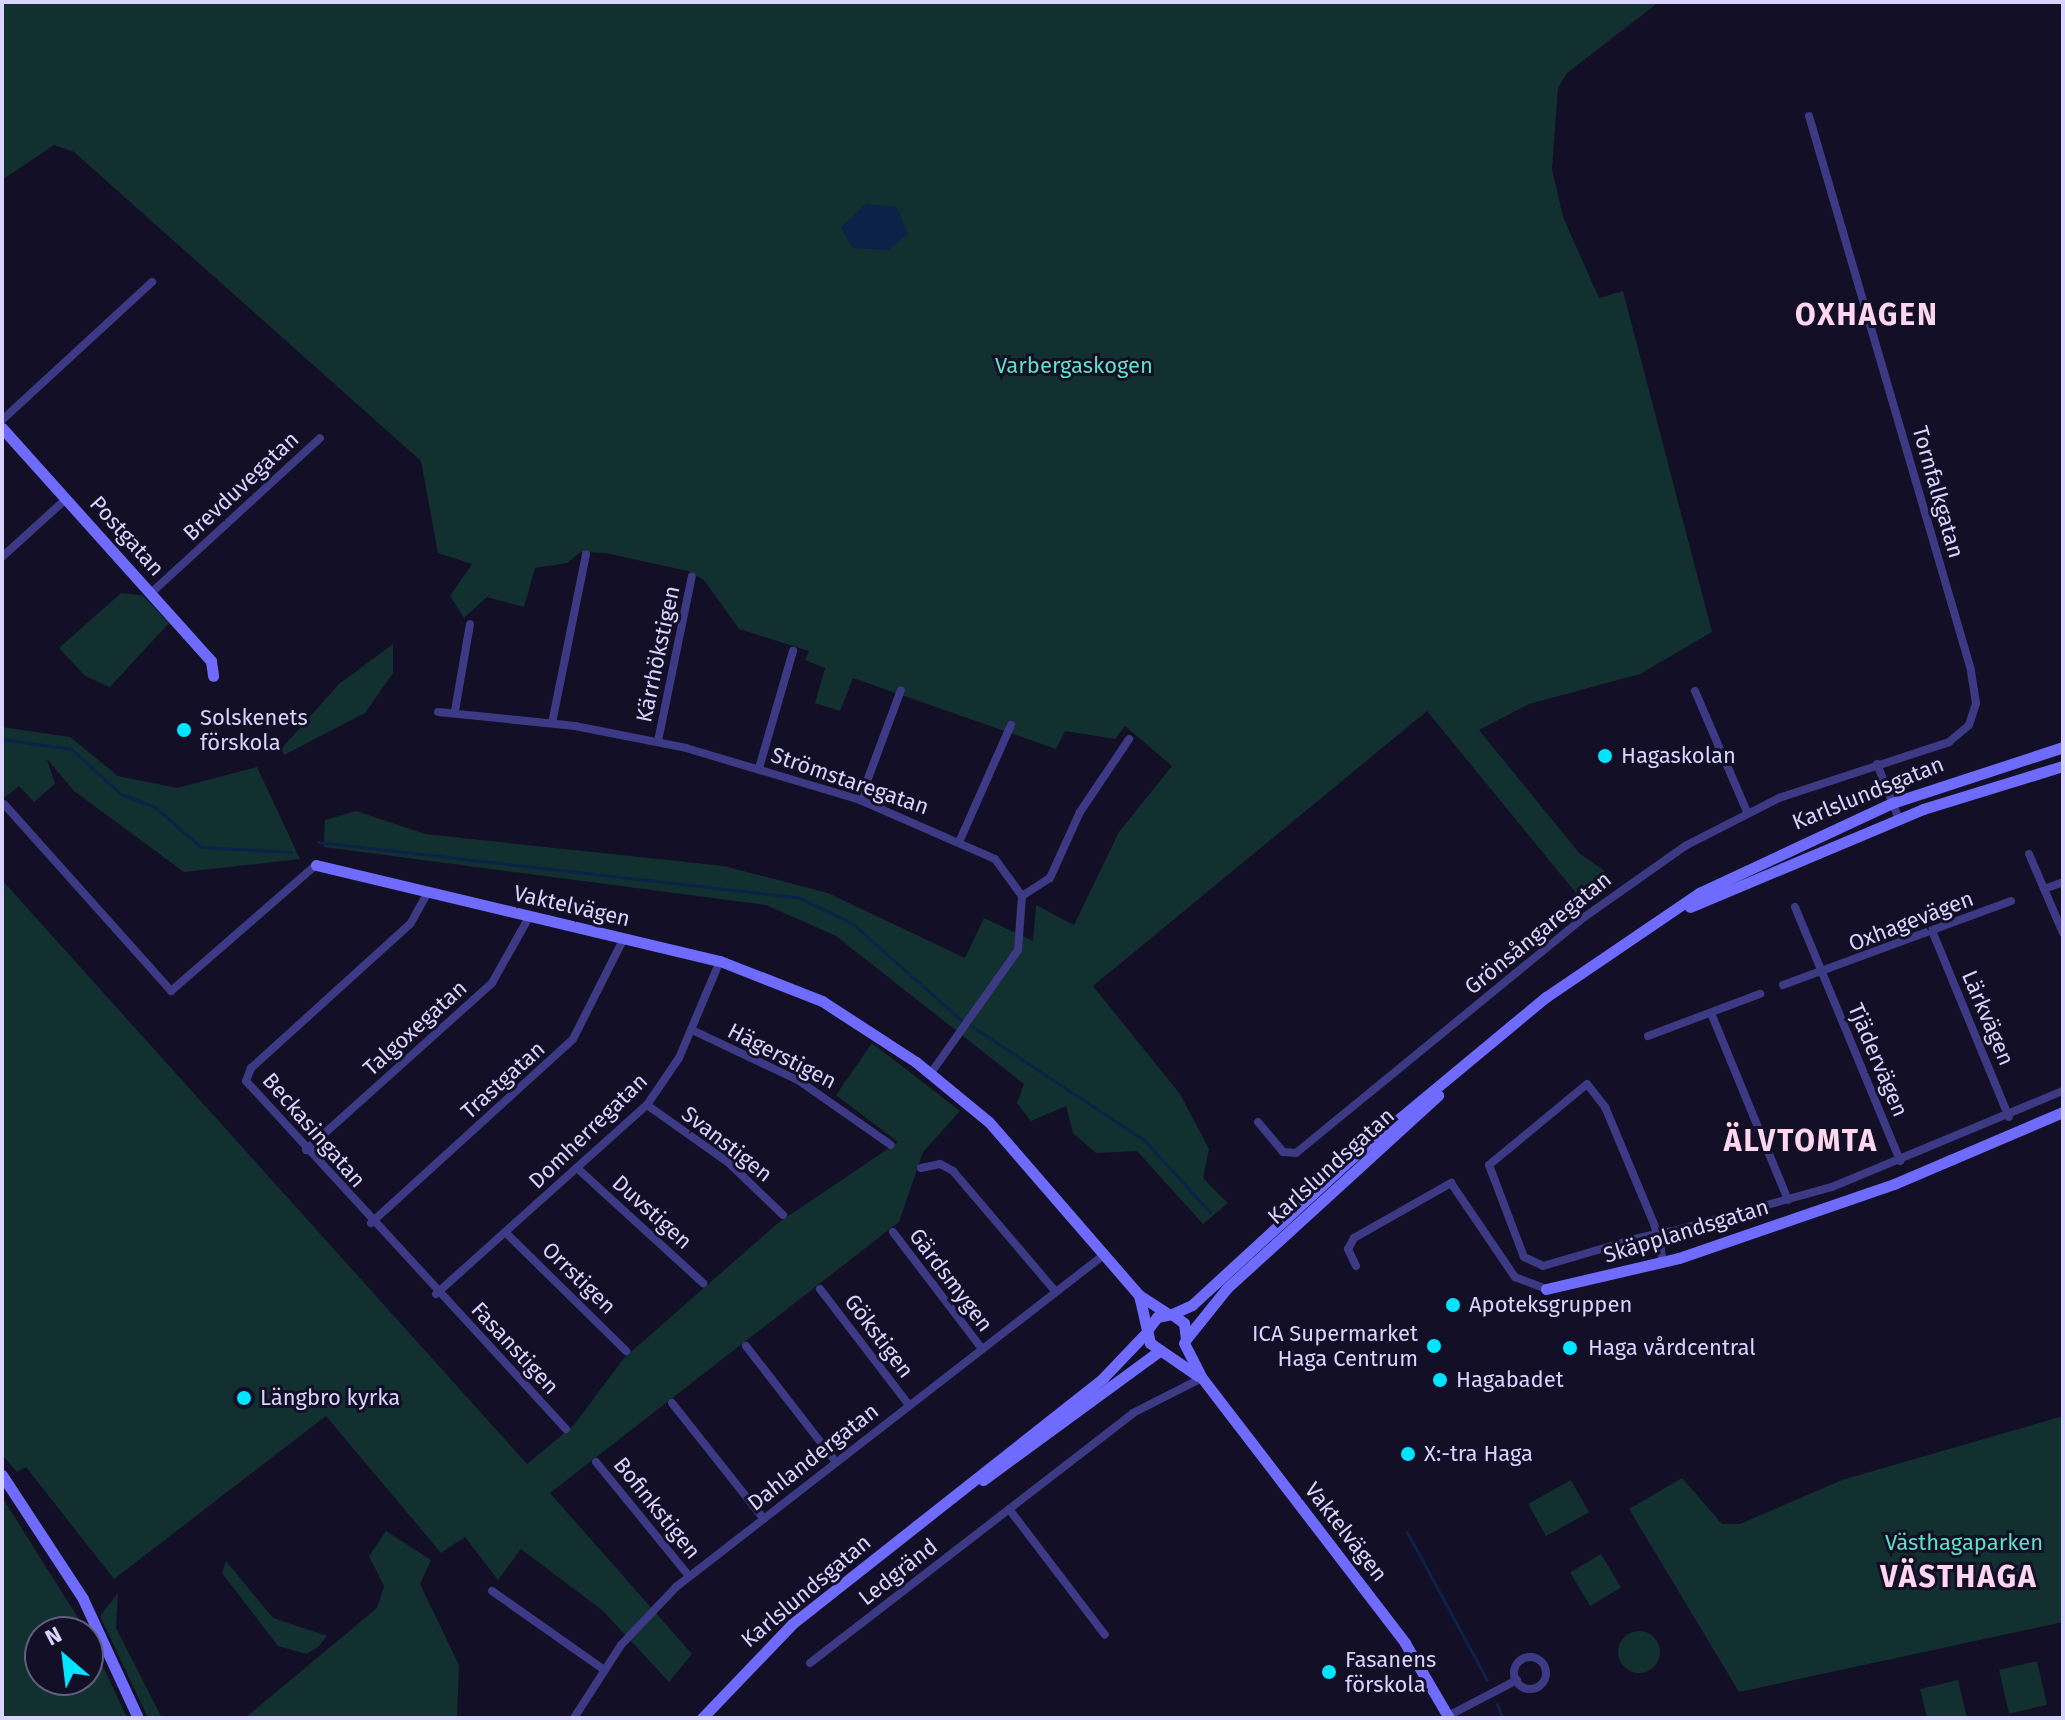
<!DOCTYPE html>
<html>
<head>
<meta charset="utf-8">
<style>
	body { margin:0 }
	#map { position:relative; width:2065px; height:1720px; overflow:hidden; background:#130f26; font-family:"Fira Sans",sans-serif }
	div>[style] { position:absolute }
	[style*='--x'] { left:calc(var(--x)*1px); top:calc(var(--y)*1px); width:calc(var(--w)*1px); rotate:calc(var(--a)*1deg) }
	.green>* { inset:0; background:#12302f; transform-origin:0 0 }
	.round { border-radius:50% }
	.water>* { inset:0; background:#0c2248 }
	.stream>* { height:3px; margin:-1.5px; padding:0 1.5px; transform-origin:1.5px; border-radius:1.5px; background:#0c2248 }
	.street>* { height:8px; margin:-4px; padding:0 4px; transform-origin:4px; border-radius:4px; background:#3d3a85 }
	.street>.ring { margin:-4px; padding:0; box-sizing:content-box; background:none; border:8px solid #3d3a85; border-radius:50% }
	.secondary>* { height:11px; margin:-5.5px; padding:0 5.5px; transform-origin:5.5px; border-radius:5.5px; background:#6f6bff }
	.dots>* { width:22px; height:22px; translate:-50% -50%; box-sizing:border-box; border:4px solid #130f26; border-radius:50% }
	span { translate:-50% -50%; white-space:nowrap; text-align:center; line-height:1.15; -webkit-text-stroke:6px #130f26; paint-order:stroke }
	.park-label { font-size:22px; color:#5fe0c0 }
	.street-label { font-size:22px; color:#d9d4ff }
	.poi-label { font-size:22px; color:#d9d4ff }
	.left { translate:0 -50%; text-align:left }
	.right { translate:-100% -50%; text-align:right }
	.district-label { font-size:30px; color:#ffd6f0; font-weight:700; letter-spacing:2px }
	.frame { position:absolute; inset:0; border:4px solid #d9d4ff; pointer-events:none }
	.north { position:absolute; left:24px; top:1616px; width:80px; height:80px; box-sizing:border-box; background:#130f26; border:2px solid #625e7d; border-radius:50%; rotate:332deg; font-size:22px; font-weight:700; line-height:32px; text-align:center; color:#d9d4ff }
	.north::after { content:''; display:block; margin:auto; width:28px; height:36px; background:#00e5ff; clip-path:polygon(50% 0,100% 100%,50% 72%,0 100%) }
</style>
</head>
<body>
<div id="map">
	<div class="green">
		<div style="clip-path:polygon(2px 2px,1659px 2px,1567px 73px,1558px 88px,1552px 169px,1563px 217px,1599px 298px,1623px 291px,1712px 632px,1640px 674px,1529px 704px,1479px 730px,1580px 854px,1605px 871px,1585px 904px,1427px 711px,1093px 986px,1180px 1094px,1209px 1149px,1203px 1178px,1228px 1203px,1203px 1224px,1137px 1151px,1096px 1153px,1073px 1133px,1066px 1106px,1031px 1121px,1017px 1103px,1024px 1084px,836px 936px,766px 905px,324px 847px,325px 820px,356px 811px,425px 834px,724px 866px,828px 893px,965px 958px,984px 918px,1033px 941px,1036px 905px,1074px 925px,1119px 832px,1172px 766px,1125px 726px,1115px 739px,1065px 731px,1056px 749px,853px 678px,840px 711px,815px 703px,825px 668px,805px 660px,809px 651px,739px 629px,704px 580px,688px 571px,605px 553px,581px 552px,567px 563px,535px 568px,524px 607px,487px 597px,464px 618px,450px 596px,472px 564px,438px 553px,421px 461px,74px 152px,54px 145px,2px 180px)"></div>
		<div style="clip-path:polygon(121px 593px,142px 595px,169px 623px,110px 687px,85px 676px,59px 648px)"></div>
		<div style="clip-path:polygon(393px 644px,393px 673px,365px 713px,284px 755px,281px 749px,339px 684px)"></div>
		<div style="clip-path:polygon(2px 727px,70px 737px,118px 776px,177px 788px,257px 767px,300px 859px,184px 872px,74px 791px,47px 759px,55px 784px,34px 802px,19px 786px,4px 798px)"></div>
		<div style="clip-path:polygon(2px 880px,527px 1464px,574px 1425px,624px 1358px,778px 1223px,898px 1142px,836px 1095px,872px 1043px,960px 1111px,923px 1152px,899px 1222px,550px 1493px,692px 1654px,669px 1682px,603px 1611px,521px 1549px,498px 1580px,465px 1537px,441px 1553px,326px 1416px,114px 1579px,26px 1467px,17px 1472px,2px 1455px)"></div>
		<div style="clip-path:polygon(2063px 1416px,2063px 1622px,1739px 1692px,1629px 1509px,1682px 1478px,1722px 1524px,1740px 1524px,1842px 1480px)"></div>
		<div style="left:1571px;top:1480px;width:37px;height:49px;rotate:61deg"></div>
		<div style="clip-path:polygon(2px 1497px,87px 1632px,40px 1632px,40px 1680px,88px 1680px,88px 1634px,127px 1718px,2px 1718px)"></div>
		<div style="clip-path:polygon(386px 1531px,431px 1560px,420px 1584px,459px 1665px,457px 1718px,245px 1718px,377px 1608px,384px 1586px,369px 1556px)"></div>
		<div style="left:1601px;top:1554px;width:39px;height:36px;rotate:59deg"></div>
		<div style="clip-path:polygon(226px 1561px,273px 1618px,327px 1636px,318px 1647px,306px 1654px,278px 1646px,222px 1573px)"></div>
		<div style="clip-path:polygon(118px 1593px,116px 1628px,162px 1718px,148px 1718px,100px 1616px)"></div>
		<div class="round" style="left:1618px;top:1631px;width:42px;height:42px"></div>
		<div style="left:2037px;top:1661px;width:45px;height:39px;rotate:77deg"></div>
		<div style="clip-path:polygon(1958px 1680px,1967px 1718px,1927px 1718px,1920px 1689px)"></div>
	</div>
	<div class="water">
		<div style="clip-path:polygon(866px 204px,897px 207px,908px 234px,888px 250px,852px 248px,841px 227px)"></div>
	</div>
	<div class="stream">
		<div style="--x:2;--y:739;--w:70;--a:8.2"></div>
		<div style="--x:71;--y:749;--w:67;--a:42"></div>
		<div style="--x:121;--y:794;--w:36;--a:21"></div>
		<div style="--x:155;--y:807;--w:61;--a:41"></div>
		<div style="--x:201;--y:847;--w:90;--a:3.2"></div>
		<div style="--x:318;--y:842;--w:485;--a:6.6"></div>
		<div style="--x:800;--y:898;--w:59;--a:26.1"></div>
		<div style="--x:853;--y:924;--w:142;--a:41.6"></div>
		<div style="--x:959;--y:1018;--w:222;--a:33.4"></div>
		<div style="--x:1144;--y:1140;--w:98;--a:47.5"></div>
		<div style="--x:1407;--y:1532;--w:168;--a:61.6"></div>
		<div style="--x:1497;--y:1704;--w:15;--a:70"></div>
	</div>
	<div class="street">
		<div style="--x:2;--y:420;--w:204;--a:-42.6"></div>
		<div style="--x:2;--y:557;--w:86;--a:-42.2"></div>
		<div style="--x:151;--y:593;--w:229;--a:-42.5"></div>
		<div style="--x:1695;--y:691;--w:132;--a:66.7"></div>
		<div style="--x:455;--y:711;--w:88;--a:-80.2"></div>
		<div style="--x:438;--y:712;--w:138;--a:5.8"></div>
		<div style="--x:575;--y:726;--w:113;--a:11.2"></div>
		<div style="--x:686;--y:748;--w:182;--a:16.6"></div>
		<div style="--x:860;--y:800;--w:147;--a:23.6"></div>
		<div style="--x:995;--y:859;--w:46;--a:53.9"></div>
		<div style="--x:1022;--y:896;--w:54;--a:94.2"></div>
		<div style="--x:1018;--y:950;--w:151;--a:125.3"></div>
		<div style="--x:552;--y:723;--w:172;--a:-78.6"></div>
		<div style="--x:658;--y:741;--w:168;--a:-78.4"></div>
		<div style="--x:1877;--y:764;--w:59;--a:68.2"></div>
		<div style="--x:759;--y:768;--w:122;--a:-73.8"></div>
		<div style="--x:860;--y:800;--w:117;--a:-69.6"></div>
		<div style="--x:4;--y:804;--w:251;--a:48.2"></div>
		<div style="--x:171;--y:991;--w:192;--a:-41"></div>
		<div style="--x:960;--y:840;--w:126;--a:-66.1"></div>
		<div style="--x:2029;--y:854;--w:86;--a:66.7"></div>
		<div style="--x:2044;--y:889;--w:20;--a:-20"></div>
		<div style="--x:428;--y:892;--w:37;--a:119"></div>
		<div style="--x:410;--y:924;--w:215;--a:137.8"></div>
		<div style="--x:251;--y:1068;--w:14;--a:111"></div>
		<div style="--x:246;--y:1081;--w:473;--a:47.4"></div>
		<div style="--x:1022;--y:896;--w:33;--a:-33"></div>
		<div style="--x:1050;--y:878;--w:72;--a:-65.6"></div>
		<div style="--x:1080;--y:812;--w:88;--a:-56.1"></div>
		<div style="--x:1795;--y:907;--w:275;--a:67.5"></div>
		<div style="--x:1933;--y:933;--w:199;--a:67.6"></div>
		<div style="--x:1783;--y:985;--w:243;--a:-20.2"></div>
		<div style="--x:1711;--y:1013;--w:202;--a:67.6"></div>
		<div style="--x:692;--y:1030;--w:117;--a:25.3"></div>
		<div style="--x:798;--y:1080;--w:113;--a:35"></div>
		<div style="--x:1648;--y:1036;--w:120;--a:-20.6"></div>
		<div style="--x:647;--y:1105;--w:100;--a:35.3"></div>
		<div style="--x:729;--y:1163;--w:75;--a:43.9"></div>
		<div style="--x:1258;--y:1122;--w:39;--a:50"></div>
		<div style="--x:1283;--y:1152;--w:13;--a:4"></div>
		<div style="--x:1296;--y:1153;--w:371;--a:-39.3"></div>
		<div style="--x:1583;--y:918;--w:125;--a:-35.2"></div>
		<div style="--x:1685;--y:846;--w:106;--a:-27.1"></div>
		<div style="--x:1779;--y:798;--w:179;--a:-18.2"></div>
		<div style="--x:1949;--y:742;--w:26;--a:-40"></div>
		<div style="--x:1969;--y:725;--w:23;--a:-72"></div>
		<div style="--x:1976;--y:703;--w:33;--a:-99"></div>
		<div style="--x:1971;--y:670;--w:577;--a:-106.3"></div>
		<div style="--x:306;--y:1150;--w:250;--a:-41.9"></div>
		<div style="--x:492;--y:983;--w:76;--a:-60.7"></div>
		<div style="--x:577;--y:1168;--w:171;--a:42.4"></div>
		<div style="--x:921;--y:1168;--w:19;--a:-12"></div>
		<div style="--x:940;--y:1164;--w:15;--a:28"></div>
		<div style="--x:953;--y:1171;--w:157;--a:49.6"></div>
		<div style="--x:371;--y:1223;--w:273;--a:-42.3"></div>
		<div style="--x:573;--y:1039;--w:113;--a:-63.2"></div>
		<div style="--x:505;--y:1232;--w:170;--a:44.5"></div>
		<div style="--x:893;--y:1232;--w:147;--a:52.7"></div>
		<div style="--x:1663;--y:1263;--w:13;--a:-99"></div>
		<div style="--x:1661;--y:1250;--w:16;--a:-104"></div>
		<div style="--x:1657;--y:1234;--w:10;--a:-107"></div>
		<div style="--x:1654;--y:1224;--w:127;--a:-112.7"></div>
		<div style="--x:1605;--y:1107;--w:29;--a:-128"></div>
		<div style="--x:1587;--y:1084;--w:127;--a:140.4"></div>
		<div style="--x:1489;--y:1165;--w:98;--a:69.2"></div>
		<div style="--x:1524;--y:1257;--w:21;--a:25"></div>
		<div style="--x:1543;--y:1266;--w:100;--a:-16.3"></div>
		<div style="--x:1639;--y:1238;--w:18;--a:-13"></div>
		<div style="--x:1657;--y:1234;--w:16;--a:-11"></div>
		<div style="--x:1673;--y:1231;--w:165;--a:-15.5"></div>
		<div style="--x:1832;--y:1187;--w:250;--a:-22.6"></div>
		<div style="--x:1356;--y:1266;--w:19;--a:-115"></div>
		<div style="--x:1348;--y:1249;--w:13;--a:-61"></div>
		<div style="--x:1354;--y:1238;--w:112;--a:-29.6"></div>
		<div style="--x:1451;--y:1183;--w:114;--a:55.8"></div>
		<div style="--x:1515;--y:1277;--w:33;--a:21"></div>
		<div style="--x:820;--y:1289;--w:146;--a:52.5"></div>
		<div style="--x:436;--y:1294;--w:283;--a:-41.9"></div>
		<div style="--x:647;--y:1105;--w:57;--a:-55.8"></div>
		<div style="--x:679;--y:1058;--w:105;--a:-67.1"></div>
		<div style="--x:746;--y:1346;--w:147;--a:52.2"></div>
		<div style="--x:672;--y:1403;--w:148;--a:51.6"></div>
		<div style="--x:596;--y:1462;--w:147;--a:50.8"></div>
		<div style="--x:1009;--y:1509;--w:158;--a:52.7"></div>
		<div style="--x:492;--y:1591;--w:136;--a:35.1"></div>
		<div class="ring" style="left:1514px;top:1657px;width:24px;height:24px"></div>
		<div style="--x:810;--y:1663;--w:408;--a:-37.7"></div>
		<div style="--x:1133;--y:1413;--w:77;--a:-26.9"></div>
		<div style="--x:1448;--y:1716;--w:78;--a:-27.6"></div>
		<div style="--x:574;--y:1718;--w:87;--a:-57.2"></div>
		<div style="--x:621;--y:1645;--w:80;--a:-46.5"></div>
		<div style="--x:676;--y:1587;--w:543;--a:-37.82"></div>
	</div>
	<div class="secondary">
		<div style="--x:2;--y:428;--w:313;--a:48.1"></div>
		<div style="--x:211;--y:661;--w:15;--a:82"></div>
		<div style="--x:316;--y:865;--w:415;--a:13.4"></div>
		<div style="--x:720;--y:961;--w:110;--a:21.4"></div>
		<div style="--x:822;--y:1001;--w:112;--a:33"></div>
		<div style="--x:916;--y:1062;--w:94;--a:39.4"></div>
		<div style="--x:989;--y:1122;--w:229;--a:49.1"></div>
		<div style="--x:1139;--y:1295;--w:35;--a:33"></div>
		<div style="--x:1690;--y:907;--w:253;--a:-22.8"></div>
		<div style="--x:1923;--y:809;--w:146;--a:-17.1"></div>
		<div style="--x:1546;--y:1289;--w:137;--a:-13.1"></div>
		<div style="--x:1679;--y:1258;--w:227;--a:-19"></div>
		<div style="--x:1894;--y:1184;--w:184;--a:-23.1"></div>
		<div style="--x:1139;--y:1295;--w:49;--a:77.1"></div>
		<div style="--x:1150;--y:1343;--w:58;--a:34.5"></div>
		<div style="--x:1172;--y:1314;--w:22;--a:-24"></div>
		<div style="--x:1192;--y:1305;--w:219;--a:-42.6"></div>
		<div style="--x:1353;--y:1157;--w:251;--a:-39.7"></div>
		<div style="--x:1546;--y:997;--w:185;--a:-34.2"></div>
		<div style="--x:1699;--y:893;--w:213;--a:-25"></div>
		<div style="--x:1892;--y:803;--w:180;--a:-18.1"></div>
		<div style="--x:1148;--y:1329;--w:15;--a:-53"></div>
		<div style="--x:1157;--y:1317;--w:15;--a:-11"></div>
		<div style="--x:1172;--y:1314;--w:15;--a:37"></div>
		<div style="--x:1184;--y:1323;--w:16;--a:83"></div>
		<div style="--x:1186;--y:1339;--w:65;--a:-51.2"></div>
		<div style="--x:1227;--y:1288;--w:286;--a:-42.4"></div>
		<div style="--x:1184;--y:1343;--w:39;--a:63"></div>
		<div style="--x:1202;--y:1378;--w:334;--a:52.5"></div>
		<div style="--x:1405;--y:1643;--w:87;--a:59.6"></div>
		<div style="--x:2;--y:1475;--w:148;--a:56.8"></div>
		<div style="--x:83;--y:1599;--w:131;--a:65.2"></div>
		<div style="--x:983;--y:1480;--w:218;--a:-36.2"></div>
		<div style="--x:702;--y:1718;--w:130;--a:-46.2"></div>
		<div style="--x:792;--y:1624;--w:397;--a:-38.3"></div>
		<div style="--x:1103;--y:1378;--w:64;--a:-46.3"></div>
	</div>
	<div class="dots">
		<div style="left:184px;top:730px;background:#00e5ff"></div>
		<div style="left:1605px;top:756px;background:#00e5ff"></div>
		<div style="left:1453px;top:1305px;background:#00e5ff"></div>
		<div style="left:1434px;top:1346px;background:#00e5ff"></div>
		<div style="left:1570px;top:1348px;background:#00e5ff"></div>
		<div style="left:1440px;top:1380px;background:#00e5ff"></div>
		<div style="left:244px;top:1398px;background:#00e5ff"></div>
		<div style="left:1408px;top:1454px;background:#00e5ff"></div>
		<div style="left:1329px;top:1672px;background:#00e5ff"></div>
	</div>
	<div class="park-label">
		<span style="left:1074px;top:366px">Varbergaskogen</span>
		<span style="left:1964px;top:1543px">Västhagaparken</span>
	</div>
	<div class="street-label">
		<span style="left:241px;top:486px;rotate:-43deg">Brevduvegatan</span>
		<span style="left:1938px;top:492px;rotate:74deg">Tornfalkgatan</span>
		<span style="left:127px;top:536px;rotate:48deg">Postgatan</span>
		<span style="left:658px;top:654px;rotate:-78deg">Kärrhökstigen</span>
		<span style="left:850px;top:781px;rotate:19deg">Strömstaregatan</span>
		<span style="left:1868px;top:793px;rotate:-22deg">Karlslundsgatan</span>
		<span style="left:572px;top:906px;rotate:13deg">Vaktelvägen</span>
		<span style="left:1911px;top:921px;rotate:-21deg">Oxhagevägen</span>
		<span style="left:1538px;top:933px;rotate:-39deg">Grönsångaregatan</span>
		<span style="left:1988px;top:1018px;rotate:67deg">Lärkvägen</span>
		<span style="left:415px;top:1028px;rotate:-42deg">Talgoxegatan</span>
		<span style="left:782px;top:1056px;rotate:27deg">Hägerstigen</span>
		<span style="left:1878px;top:1060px;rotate:67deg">Tjädervägen</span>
		<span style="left:503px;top:1080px;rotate:-42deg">Trastgatan</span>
		<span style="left:314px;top:1130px;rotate:49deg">Beckasingatan</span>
		<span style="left:588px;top:1131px;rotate:-44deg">Domherregatan</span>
		<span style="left:727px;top:1144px;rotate:38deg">Svanstigen</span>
		<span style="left:1331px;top:1166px;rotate:-42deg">Karlslundsgatan</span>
		<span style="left:652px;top:1212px;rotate:42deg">Duvstigen</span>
		<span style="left:1686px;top:1231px;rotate:-17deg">Skäpplandsgatan</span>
		<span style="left:579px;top:1278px;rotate:44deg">Orrstigen</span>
		<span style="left:951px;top:1280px;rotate:53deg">Gärdsmygen</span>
		<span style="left:879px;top:1336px;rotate:53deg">Gökstigen</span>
		<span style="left:515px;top:1348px;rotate:47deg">Fasanstigen</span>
		<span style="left:813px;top:1457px;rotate:-38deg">Dahlandergatan</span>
		<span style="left:657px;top:1508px;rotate:51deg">Bofinkstigen</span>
		<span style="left:1346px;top:1532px;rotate:52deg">Vaktelvägen</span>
		<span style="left:898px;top:1572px;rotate:-38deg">Ledgränd</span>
		<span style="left:806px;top:1591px;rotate:-40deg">Karlslundsgatan</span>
	</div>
	<div class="poi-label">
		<span class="left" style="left:200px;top:730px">Solskenets<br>förskola</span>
		<span class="left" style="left:1621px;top:756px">Hagaskolan</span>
		<span class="left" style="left:1469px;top:1305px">Apoteksgruppen</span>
		<span class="right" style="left:1418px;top:1346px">ICA Supermarket<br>Haga Centrum</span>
		<span class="left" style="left:1588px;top:1348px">Haga vårdcentral</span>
		<span class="left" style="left:1456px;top:1380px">Hagabadet</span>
		<span class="left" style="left:260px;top:1398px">Längbro kyrka</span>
		<span class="left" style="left:1424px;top:1454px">X:-tra Haga</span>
		<span class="left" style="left:1345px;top:1672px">Fasanens<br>förskola</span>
	</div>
	<div class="district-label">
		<span style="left:1867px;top:315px">OXHAGEN</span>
		<span style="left:1801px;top:1141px">ÄLVTOMTA</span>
		<span style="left:1959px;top:1577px">VÄSTHAGA</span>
	</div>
	<div class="frame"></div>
	<div class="north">N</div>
</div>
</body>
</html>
